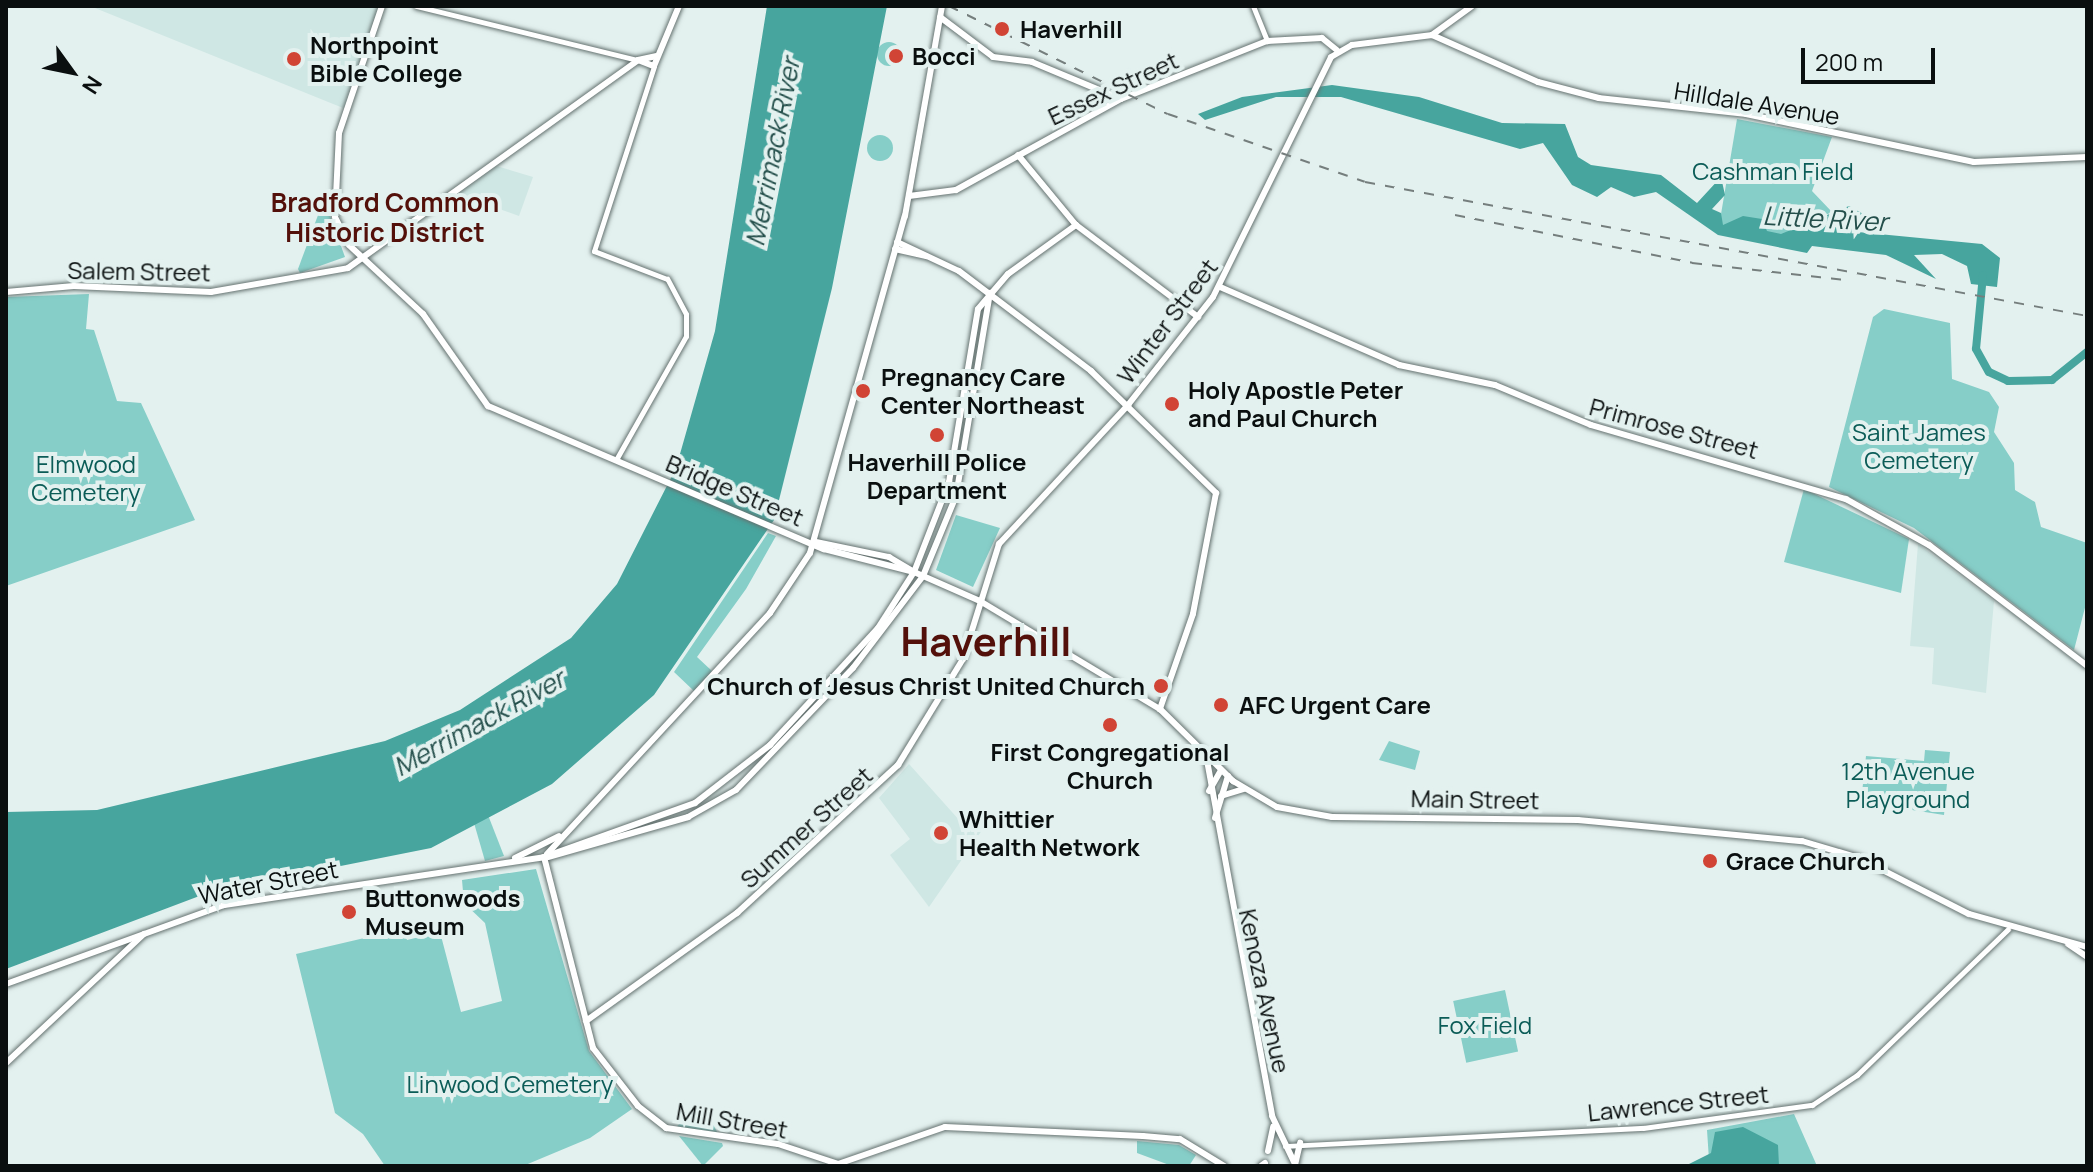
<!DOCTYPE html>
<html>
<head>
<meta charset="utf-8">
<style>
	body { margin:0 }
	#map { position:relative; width:2093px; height:1172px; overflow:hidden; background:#e3f1ef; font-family:Manrope,sans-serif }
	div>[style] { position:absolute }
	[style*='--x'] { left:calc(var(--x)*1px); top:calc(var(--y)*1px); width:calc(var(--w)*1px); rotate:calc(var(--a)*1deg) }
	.built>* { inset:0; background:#cfe7e4 }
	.green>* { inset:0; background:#86cec8; transform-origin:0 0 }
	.round { border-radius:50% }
	.water>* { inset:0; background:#47a59e }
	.river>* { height:8px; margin:-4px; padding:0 4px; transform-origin:4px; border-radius:4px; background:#47a59e }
	.roads { filter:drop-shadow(0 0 2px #657270) drop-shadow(0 0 2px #657270) }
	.tertiary>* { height:5px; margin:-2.5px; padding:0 2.5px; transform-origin:2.5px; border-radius:2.5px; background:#fff }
	.secondary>* { height:6px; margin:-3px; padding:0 3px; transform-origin:3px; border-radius:3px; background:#fff }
	.primary>* { height:6px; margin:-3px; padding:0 3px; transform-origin:3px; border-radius:3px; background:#fff }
	.rail>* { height:2px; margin-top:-1px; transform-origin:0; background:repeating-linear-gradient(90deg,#757e7d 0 10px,transparent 0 20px) }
	.dots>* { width:22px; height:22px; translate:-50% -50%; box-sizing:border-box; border:4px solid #e3f1ef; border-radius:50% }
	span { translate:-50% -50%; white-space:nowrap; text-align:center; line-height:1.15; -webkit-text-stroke:8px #e3f1ef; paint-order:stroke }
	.poi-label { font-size:24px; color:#0a0f0f; font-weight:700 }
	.left { translate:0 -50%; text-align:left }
	.right { translate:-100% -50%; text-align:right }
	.street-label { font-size:24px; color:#0a0f0f }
	.park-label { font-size:24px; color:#0b5c57 }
	.water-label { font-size:26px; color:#244f4b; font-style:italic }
	.neighbourhood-label { font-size:26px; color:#53100a; font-weight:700 }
	.town-label { font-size:40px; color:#53100a; font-weight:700 }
	.frame { position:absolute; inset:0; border:8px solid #0a0f0f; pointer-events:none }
	.north { position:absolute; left:32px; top:32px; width:80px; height:80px; -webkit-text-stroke:6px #e3f1ef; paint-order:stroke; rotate:123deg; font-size:22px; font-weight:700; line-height:32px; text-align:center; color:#0a0f0f }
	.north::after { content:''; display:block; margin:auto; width:28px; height:36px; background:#0a0f0f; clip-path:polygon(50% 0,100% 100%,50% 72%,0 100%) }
	.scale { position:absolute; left:1801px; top:48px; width:134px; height:36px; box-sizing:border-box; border:4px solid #0a0f0f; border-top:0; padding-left:10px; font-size:24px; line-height:28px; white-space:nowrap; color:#0a0f0f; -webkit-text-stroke:6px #e3f1ef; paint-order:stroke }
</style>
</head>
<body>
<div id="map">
	<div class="built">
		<div style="clip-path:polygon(90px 6px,383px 6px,348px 110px)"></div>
		<div style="clip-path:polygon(493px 165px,533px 177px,519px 216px,454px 193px)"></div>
		<div style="clip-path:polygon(1918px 544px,1994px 601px,1986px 693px,1932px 684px,1934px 648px,1910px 646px)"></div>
		<div style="clip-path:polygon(909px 764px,969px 831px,982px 818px,987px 823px,929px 907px,890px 855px,910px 839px,879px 798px)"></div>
	</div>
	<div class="green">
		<div class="round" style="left:877px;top:42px;width:24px;height:24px"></div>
		<div style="clip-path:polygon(1737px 119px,1832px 137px,1812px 191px,1832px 212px,1783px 235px,1719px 226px)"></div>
		<div class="round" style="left:867px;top:135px;width:26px;height:26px"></div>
		<div style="clip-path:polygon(324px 199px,345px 257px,300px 273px,298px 269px)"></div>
		<div style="clip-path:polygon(89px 294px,86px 329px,94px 330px,117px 401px,141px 403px,195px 520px,6px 586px,6px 297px)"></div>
		<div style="clip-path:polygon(1884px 309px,1950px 323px,1952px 379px,1989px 392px,1999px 407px,1994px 432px,2014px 463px,2015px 490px,2035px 502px,2041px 527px,2087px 543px,2087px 600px,2074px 650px,1914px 528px,1829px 487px,1873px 317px)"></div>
		<div style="clip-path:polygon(1804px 489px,1909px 539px,1901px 593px,1784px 562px)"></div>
		<div style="clip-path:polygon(956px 515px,1000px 528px,973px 587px,936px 570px)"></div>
		<div style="clip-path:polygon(768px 533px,776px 536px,746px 589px,697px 657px,712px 671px,694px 691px,674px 672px)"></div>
		<div style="clip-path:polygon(1389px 741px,1420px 751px,1415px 770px,1379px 760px)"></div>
		<div style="clip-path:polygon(1925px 750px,1950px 752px,1944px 815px,1861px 802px,1866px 756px,1924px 761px)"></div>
		<div style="clip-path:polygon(488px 815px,504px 856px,485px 861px,474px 823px)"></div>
		<div style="clip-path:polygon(536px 869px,589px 1051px,632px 1109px,590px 1138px,523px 1166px,385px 1166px,363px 1134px,335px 1113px,296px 954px,403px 929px,407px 940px,440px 932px,461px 1012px,502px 1001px,485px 923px,464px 903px,462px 880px)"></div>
		<div style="left:1505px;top:990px;width:63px;height:53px;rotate:78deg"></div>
		<div style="clip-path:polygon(703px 1107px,719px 1135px,679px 1129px,677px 1126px)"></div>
		<div style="clip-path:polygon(1794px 1114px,1817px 1166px,1696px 1166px,1709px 1160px,1707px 1130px)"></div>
		<div style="clip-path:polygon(679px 1136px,722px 1143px,723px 1146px,703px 1166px)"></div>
		<div style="clip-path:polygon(1137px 1141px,1179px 1145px,1196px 1155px,1189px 1166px,1172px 1166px,1137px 1153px)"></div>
	</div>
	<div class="water">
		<div style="clip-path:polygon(767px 6px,887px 6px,832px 288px,774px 520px,654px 695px,552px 784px,431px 848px,210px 892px,6px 969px,6px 812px,97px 810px,385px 741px,460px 710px,571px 638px,617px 584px,676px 468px,715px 331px)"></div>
		<div style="clip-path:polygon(1332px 85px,1419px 97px,1502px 123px,1565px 124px,1578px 157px,1591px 165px,1661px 175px,1697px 203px,1721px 177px,1725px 195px,1712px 209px,1721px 213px,1723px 225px,1743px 216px,1762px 219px,1767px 231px,1781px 234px,1849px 206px,1865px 215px,1858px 232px,1982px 244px,2000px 258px,1997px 287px,1971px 284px,1967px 266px,1942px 254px,1914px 255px,1936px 279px,1886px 255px,1812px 246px,1807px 253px,1718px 235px,1656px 192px,1634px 197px,1611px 187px,1597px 197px,1572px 185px,1543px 143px,1520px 149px,1341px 97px,1276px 97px,1205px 120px,1198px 114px,1242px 97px)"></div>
		<div style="clip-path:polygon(1743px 1127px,1778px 1145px,1779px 1166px,1685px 1166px,1711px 1153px,1715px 1132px)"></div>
	</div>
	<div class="river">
		<div style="--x:1983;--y:275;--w:74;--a:95.4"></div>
		<div style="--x:1976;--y:349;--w:26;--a:61"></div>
		<div style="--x:1989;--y:372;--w:21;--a:25"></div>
		<div style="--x:2008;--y:381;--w:44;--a:-1.3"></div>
		<div style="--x:2052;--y:380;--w:45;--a:-38.7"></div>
	</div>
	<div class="roads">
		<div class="tertiary">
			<div style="--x:416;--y:6;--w:228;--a:13.7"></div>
			<div style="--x:1253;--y:6;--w:38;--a:68"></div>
			<div style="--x:617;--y:458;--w:140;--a:-60.5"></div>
			<div style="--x:686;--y:336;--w:22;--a:-90"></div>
			<div style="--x:686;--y:314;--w:40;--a:-118"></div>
			<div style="--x:667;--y:279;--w:78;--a:-159"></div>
			<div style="--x:594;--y:251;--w:194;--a:-72"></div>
			<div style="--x:1285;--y:1146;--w:358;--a:-2.9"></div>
			<div style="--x:1643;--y:1128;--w:171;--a:-7.8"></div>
			<div style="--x:1812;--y:1105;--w:54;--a:-33.7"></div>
			<div style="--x:1857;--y:1075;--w:210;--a:-44"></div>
		</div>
		<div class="secondary">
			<div style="--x:940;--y:17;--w:66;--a:37"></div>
			<div style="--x:993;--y:57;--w:39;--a:7"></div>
			<div style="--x:1032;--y:62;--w:96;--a:22.6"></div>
			<div style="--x:1432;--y:35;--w:116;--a:23.9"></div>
			<div style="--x:1538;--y:82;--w:63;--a:14.7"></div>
			<div style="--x:1599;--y:98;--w:148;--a:6.2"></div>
			<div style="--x:1746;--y:114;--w:233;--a:11.9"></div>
			<div style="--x:1974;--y:162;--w:113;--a:-2.5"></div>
			<div style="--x:638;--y:60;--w:17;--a:21"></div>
			<div style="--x:654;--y:66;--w:65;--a:-67.4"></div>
			<div style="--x:1018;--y:155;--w:91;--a:50.4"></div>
			<div style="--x:1076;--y:225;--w:153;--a:37"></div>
			<div style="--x:909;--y:196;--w:47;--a:-7.3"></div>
			<div style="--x:956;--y:190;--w:188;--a:-28.9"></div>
			<div style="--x:1121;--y:99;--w:157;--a:-21.7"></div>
			<div style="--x:1267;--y:41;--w:55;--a:-3.1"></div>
			<div style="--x:1322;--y:38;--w:19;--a:39"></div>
			<div style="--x:1220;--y:287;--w:195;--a:23.5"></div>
			<div style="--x:1399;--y:365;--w:98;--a:11.8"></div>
			<div style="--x:1495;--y:385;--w:104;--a:22.6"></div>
			<div style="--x:1591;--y:425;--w:266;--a:16.2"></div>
			<div style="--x:1846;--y:499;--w:95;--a:29"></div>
			<div style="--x:1929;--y:545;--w:199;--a:37.4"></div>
			<div style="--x:6;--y:292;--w:68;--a:-5"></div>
			<div style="--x:74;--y:286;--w:137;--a:2.5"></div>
			<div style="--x:211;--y:292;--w:139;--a:-9.9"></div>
			<div style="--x:348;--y:268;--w:357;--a:-35.6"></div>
			<div style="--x:638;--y:60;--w:19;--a:-12"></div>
			<div style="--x:914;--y:572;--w:97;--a:-68.7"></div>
			<div style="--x:949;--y:482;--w:175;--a:-80.5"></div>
			<div style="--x:978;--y:309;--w:46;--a:-49.4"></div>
			<div style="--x:1008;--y:274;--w:84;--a:-35.8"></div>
			<div style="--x:923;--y:576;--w:87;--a:-67.6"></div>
			<div style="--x:956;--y:496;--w:206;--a:-80.5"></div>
			<div style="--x:544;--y:857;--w:197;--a:75.6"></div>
			<div style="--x:593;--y:1048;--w:73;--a:52.2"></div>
			<div style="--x:638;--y:1106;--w:36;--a:38"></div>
			<div style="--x:666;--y:1128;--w:113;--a:8.1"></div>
			<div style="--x:778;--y:1144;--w:63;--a:18.4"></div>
			<div style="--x:838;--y:1164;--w:113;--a:-19.1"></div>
			<div style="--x:945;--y:1127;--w:198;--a:2.6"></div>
			<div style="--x:1143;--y:1136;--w:37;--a:5"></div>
			<div style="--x:1180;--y:1139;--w:52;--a:31.5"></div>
			<div style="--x:2068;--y:944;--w:23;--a:34"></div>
			<div style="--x:586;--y:1021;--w:186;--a:-35.6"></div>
			<div style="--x:737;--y:913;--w:219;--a:-42.6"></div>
			<div style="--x:898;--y:765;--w:124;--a:-58.5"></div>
			<div style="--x:963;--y:659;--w:121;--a:-72.6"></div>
			<div style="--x:999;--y:544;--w:190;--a:-47.1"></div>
			<div style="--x:1128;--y:405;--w:137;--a:-51.8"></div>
			<div style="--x:1213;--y:297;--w:267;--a:-63.8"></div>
			<div style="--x:1331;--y:57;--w:24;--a:-30"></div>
			<div style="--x:1352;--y:45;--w:81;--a:-7.1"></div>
			<div style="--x:1432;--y:35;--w:49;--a:-35.9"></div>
			<div style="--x:6;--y:1063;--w:189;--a:-43.1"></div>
			<div style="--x:1261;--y:1166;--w:5;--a:-37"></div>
		</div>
		<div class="primary">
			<div style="--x:382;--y:6;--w:134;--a:108.7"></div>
			<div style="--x:339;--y:133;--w:84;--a:92.7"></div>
			<div style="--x:335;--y:217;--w:31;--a:63"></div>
			<div style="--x:349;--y:245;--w:101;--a:43"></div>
			<div style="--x:423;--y:314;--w:113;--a:54.8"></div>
			<div style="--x:488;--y:406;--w:365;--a:23.1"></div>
			<div style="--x:824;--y:549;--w:93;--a:14.3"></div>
			<div style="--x:914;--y:572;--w:72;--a:23.7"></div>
			<div style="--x:980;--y:601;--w:210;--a:31"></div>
			<div style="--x:1160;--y:709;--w:103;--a:44.6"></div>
			<div style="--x:1233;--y:781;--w:51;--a:30.6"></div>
			<div style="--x:1277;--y:807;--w:56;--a:10.3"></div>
			<div style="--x:1332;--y:817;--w:246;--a:0.7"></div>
			<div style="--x:1578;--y:820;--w:225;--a:5.4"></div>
			<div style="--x:1802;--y:841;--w:59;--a:16.6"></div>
			<div style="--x:1859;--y:858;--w:123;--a:27"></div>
			<div style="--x:1969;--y:914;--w:123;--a:15.6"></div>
			<div style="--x:897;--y:242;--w:68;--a:25.1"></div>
			<div style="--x:959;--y:271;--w:166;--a:37.1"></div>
			<div style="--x:1091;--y:371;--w:175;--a:44.3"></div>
			<div style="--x:1216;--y:493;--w:123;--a:100.8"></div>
			<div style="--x:1193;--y:614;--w:101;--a:109.2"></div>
			<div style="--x:895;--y:249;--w:32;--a:13"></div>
			<div style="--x:816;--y:542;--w:75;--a:11.6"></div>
			<div style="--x:889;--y:557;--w:29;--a:31"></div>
			<div style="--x:1206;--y:755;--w:367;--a:79.6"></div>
			<div style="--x:1272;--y:1116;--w:55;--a:64.4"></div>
			<div style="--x:1209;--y:791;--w:24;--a:-60"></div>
			<div style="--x:1221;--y:796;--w:24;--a:-17"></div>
			<div style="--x:1215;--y:818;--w:44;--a:-72.8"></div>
			<div style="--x:547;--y:854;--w:328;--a:-47.2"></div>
			<div style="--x:770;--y:613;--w:72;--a:-56.3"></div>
			<div style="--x:810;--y:553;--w:350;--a:-74.3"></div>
			<div style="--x:905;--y:216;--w:213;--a:-80"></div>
			<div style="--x:548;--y:857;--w:146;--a:-15.9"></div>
			<div style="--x:688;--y:817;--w:55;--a:-29.4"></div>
			<div style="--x:736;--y:790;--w:169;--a:-46.2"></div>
			<div style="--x:853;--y:668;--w:116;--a:-52.7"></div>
			<div style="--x:515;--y:858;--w:49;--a:-26.6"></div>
			<div style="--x:6;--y:984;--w:232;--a:-19.9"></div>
			<div style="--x:224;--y:905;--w:324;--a:-8.5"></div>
			<div style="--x:544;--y:857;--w:160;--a:-19.7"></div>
			<div style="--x:695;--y:803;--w:95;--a:-37.7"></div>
			<div style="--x:770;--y:745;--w:159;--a:-47.3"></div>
			<div style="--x:878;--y:628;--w:67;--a:-57.3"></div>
			<div style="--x:1268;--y:1151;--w:25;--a:-78"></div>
			<div style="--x:1295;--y:1165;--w:23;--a:-77"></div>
		</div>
	</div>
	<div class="rail">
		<div style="--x:949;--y:6;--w:244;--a:26.3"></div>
		<div style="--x:1168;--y:114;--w:208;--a:19"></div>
		<div style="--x:1365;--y:182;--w:734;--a:10.51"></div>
		<div style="--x:1455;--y:215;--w:242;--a:11.4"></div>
		<div style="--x:1692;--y:263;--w:154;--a:6.3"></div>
	</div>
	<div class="dots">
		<div style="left:1002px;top:29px;background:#d14435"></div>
		<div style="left:896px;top:56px;background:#d14435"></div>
		<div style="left:294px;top:59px;background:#d14435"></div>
		<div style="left:863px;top:391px;background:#d14435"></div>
		<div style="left:1172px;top:404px;background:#d14435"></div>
		<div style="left:937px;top:435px;background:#d14435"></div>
		<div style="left:1161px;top:686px;background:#d14435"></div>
		<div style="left:1221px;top:705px;background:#d14435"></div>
		<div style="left:1110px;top:725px;background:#d14435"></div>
		<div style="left:941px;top:833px;background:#d14435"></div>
		<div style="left:1710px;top:861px;background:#d14435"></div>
		<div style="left:349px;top:912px;background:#d14435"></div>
	</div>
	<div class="poi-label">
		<span class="left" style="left:1020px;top:29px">Haverhill</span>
		<span class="left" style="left:310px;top:59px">Northpoint<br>Bible College</span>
		<span class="left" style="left:912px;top:56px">Bocci</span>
		<span class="left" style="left:881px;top:391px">Pregnancy Care<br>Center Northeast</span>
		<span class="left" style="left:1188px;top:404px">Holy Apostle Peter<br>and Paul Church</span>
		<span style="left:937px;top:476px">Haverhill Police<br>Department</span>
		<span class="right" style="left:1145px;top:686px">Church of Jesus Christ United Church</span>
		<span class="left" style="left:1239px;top:705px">AFC Urgent Care</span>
		<span style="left:1110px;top:766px">First Congregational<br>Church</span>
		<span class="left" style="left:959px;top:833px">Whittier<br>Health Network</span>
		<span class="left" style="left:1726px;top:861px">Grace Church</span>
		<span class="left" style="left:365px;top:912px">Buttonwoods<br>Museum</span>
	</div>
	<div class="street-label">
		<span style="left:1113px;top:88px;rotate:-25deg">Essex Street</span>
		<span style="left:1757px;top:103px;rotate:9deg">Hilldale Avenue</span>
		<span style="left:139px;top:271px;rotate:1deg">Salem Street</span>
		<span style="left:1167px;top:321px;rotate:-53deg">Winter Street</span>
		<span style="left:1674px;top:428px;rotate:15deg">Primrose Street</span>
		<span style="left:735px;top:490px;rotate:23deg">Bridge Street</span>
		<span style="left:1475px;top:799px;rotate:1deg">Main Street</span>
		<span style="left:806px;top:827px;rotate:-42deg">Summer Street</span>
		<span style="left:268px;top:882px;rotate:-11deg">Water Street</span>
		<span style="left:1265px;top:991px;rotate:78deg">Kenoza Avenue</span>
		<span style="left:1678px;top:1103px;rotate:-6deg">Lawrence Street</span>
		<span style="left:732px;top:1120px;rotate:10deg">Mill Street</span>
	</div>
	<div class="park-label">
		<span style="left:1773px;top:171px">Cashman Field</span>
		<span style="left:1919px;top:446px">Saint James<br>Cemetery</span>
		<span style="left:86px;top:478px">Elmwood<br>Cemetery</span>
		<span style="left:1908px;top:785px">12th Avenue<br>Playground</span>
		<span style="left:1485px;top:1025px">Fox Field</span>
		<span style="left:510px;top:1084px">Linwood Cemetery</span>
	</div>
	<div class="water-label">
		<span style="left:773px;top:152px;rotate:-79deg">Merrimack River</span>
		<span style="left:1825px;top:219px;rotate:3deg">Little River</span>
		<span style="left:479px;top:723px;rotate:-29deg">Merrimack River</span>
	</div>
	<div class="neighbourhood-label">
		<span style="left:385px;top:218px">Bradford Common<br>Historic District</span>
	</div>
	<div class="town-label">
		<span style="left:986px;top:641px">Haverhill</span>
	</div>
	<div class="frame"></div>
	<div class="north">N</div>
	<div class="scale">200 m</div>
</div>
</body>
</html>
